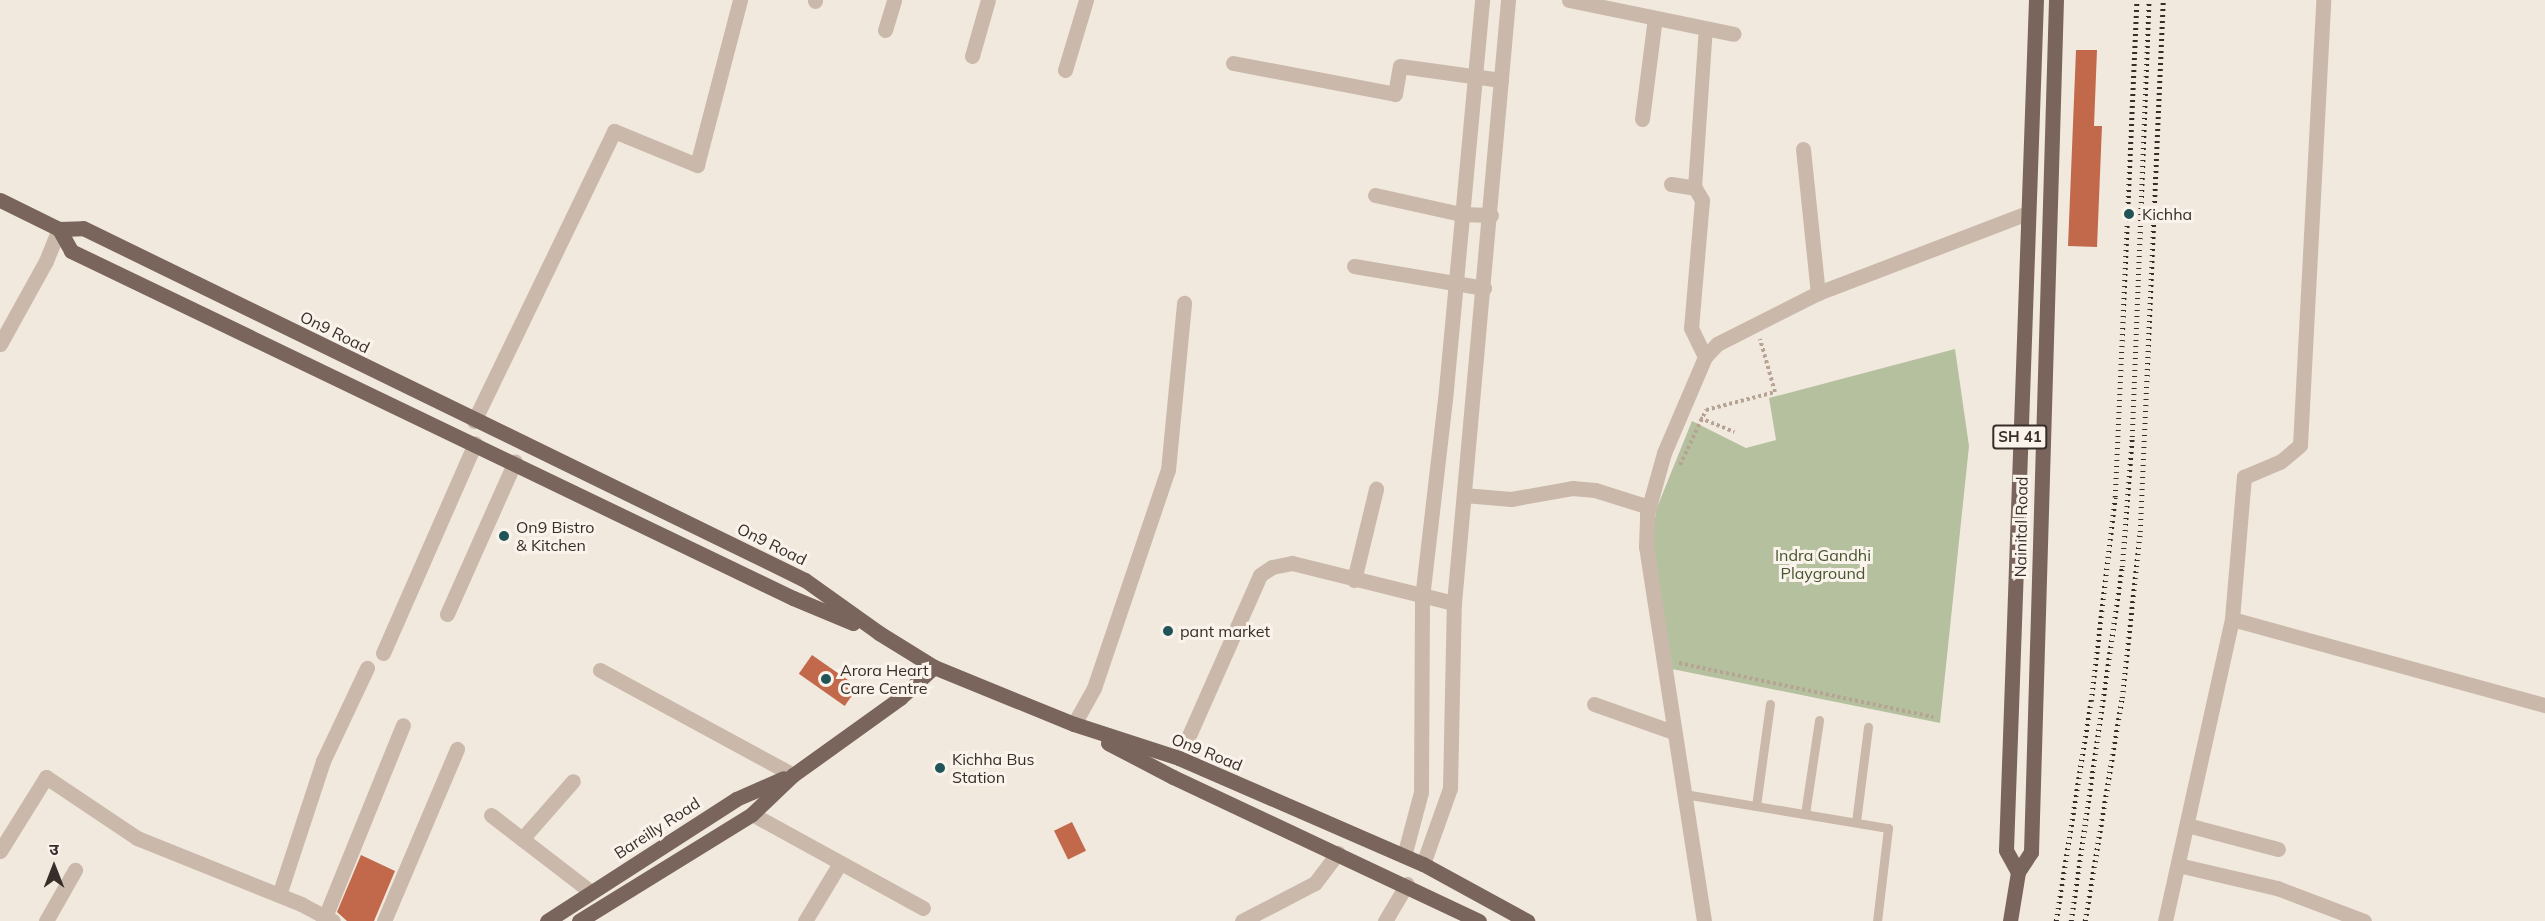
<!DOCTYPE html>
<html>
<head>
<meta charset="utf-8">
<style>
	body { margin:0 }
	#map { position:relative; width:2545px; height:921px; overflow:hidden; background:#f2e9de; font-family:Mulish,"Noto Sans Devanagari",sans-serif }
	div>[style] { position:absolute }
	[style*='--x'] { left:calc(var(--x)*1px); top:calc(var(--y)*1px); width:calc(var(--w)*1px); rotate:calc(var(--a)*1deg) }
	.green>* { inset:0; background:#b5c19e }
	.building>* { inset:0; background:#c3694b; transform-origin:0 0 }
	.path>* { height:4px; margin-top:-2px; transform-origin:0; background:repeating-linear-gradient(90deg,#b6a394 0 3px,transparent 0 6px) }
	.service>* { height:9px; margin:-4.5px; padding:0 4.5px; transform-origin:4.5px; border-radius:4.5px; background:#cab9aa }
	.pedestrian>* { height:14px; margin:-7px; padding:0 7px; transform-origin:7px; border-radius:7px; background:#cab9aa }
	.minor>* { height:15px; margin:-7.5px; padding:0 7.5px; transform-origin:7.5px; border-radius:7.5px; background:#cab9aa }
	.tertiary>* { height:15px; margin:-7.5px; padding:0 7.5px; transform-origin:7.5px; border-radius:7.5px; background:#cab9aa }
	.primary>* { height:15px; margin:-7.5px; padding:0 7.5px; transform-origin:7.5px; border-radius:7.5px; background:#79655b }
	.rail>* { height:4.5px; margin-top:-2.25px; transform-origin:0; background:repeating-linear-gradient(90deg,#382e29 0 1.5px,transparent 0 6px) }
	.dots>* { width:16px; height:16px; translate:-50% -50%; box-sizing:border-box; border:3px solid #faf3eb; border-radius:50% }
	span { translate:-50% -50%; white-space:nowrap; text-align:center; line-height:1.15; -webkit-text-stroke:6px #faf3eb; paint-order:stroke }
	.shield-label span { padding:2px 4px; background:#faf3eb; border:2px solid; border-radius:4px; -webkit-text-stroke-width:0 }
	.shield-label { font-size:15px; color:#382e29; font-weight:700 }
	.poi-label { font-size:16px; color:#382e29 }
	.left { translate:0 -50%; text-align:left }
	.street-label { font-size:16px; color:#382e29 }
	.park-label { font-size:16px; color:#47552e }
	.north { position:absolute; left:24px; top:837px; width:60px; height:60px; -webkit-text-stroke:4px #faf3eb; paint-order:stroke; rotate:0deg; font-size:16px; font-weight:700; line-height:24px; text-align:center; color:#382e29 }
	.north::after { content:''; display:block; margin:auto; width:21px; height:27px; background:#382e29; clip-path:polygon(50% 0,100% 100%,50% 72%,0 100%) }
</style>
</head>
<body>
<div id="map">
	<div class="green">
		<div style="clip-path:polygon(1955px 349px,1969px 446px,1940px 723px,1672px 669px,1651px 551px,1656px 510px,1692px 421px,1746px 448px,1776px 440px,1769px 398px)"></div>
	</div>
	<div class="building">
		<div style="clip-path:polygon(2076px 50px,2097px 50px,2094px 126px,2102px 126px,2097px 247px,2068px 246px)"></div>
		<div style="left:812px;top:655px;width:56px;height:23px;rotate:35deg"></div>
		<div style="left:1072px;top:822px;width:32px;height:20px;rotate:64deg"></div>
		<div style="clip-path:polygon(361px 855px,395px 871px,374px 921px,347px 921px,337px 912px)"></div>
	</div>
	<div class="path">
		<div style="--x:1700;--y:418;--w:37;--a:22"></div>
		<div style="--x:1680;--y:465;--w:61;--a:-64.7"></div>
		<div style="--x:1706;--y:410;--w:71;--a:-14.6"></div>
		<div style="--x:1775;--y:392;--w:55;--a:-105.8"></div>
		<div style="--x:1679;--y:663;--w:260;--a:12"></div>
	</div>
	<div class="service">
		<div style="--x:1684;--y:794;--w:207;--a:9.5"></div>
		<div style="--x:1888;--y:828;--w:94;--a:96.7"></div>
		<div style="--x:1756;--y:806;--w:103;--a:-82.2"></div>
		<div style="--x:1805;--y:814;--w:95;--a:-81.5"></div>
		<div style="--x:1856;--y:822;--w:96;--a:-82.8"></div>
	</div>
	<div class="pedestrian">
		<div style="--x:1695;--y:188;--w:160;--a:-86.1"></div>
	</div>
	<div class="minor">
		<div style="--x:1569;--y:0;--w:168;--a:11.6"></div>
		<div style="--x:815;--y:1;--w:1;--a:-90"></div>
		<div style="--x:885;--y:30;--w:31;--a:-73"></div>
		<div style="--x:972;--y:56;--w:58;--a:-74.1"></div>
		<div style="--x:1233;--y:63;--w:165;--a:10.8"></div>
		<div style="--x:1395;--y:94;--w:28;--a:-80"></div>
		<div style="--x:1400;--y:66;--w:102;--a:7.9"></div>
		<div style="--x:1065;--y:70;--w:73;--a:-73.3"></div>
		<div style="--x:1642;--y:119;--w:102;--a:-82.7"></div>
		<div style="--x:1803;--y:149;--w:145;--a:84.1"></div>
		<div style="--x:1671;--y:184;--w:24;--a:9"></div>
		<div style="--x:1695;--y:188;--w:14;--a:60"></div>
		<div style="--x:1702;--y:200;--w:128;--a:94.9"></div>
		<div style="--x:1691;--y:328;--w:32;--a:64"></div>
		<div style="--x:1375;--y:195;--w:88;--a:12.5"></div>
		<div style="--x:1461;--y:214;--w:30;--a:2"></div>
		<div style="--x:1354;--y:266;--w:132;--a:9.6"></div>
		<div style="--x:0;--y:344;--w:95;--a:-61"></div>
		<div style="--x:46;--y:261;--w:35;--a:-68"></div>
		<div style="--x:474;--y:421;--w:322;--a:-64.2"></div>
		<div style="--x:614;--y:131;--w:90;--a:22.3"></div>
		<div style="--x:697;--y:165;--w:171;--a:-75.4"></div>
		<div style="--x:1464;--y:495;--w:47;--a:4.9"></div>
		<div style="--x:1511;--y:499;--w:62;--a:-10.2"></div>
		<div style="--x:1572;--y:488;--w:23;--a:5"></div>
		<div style="--x:1595;--y:490;--w:57;--a:17.5"></div>
		<div style="--x:1354;--y:580;--w:94;--a:-76.4"></div>
		<div style="--x:447;--y:614;--w:167;--a:-66"></div>
		<div style="--x:2232;--y:619;--w:325;--a:15.4"></div>
		<div style="--x:383;--y:653;--w:229;--a:-66.3"></div>
		<div style="--x:600;--y:670;--w:220;--a:28.5"></div>
		<div style="--x:1594;--y:704;--w:84;--a:19.5"></div>
		<div style="--x:1074;--y:724;--w:41;--a:-60.9"></div>
		<div style="--x:1094;--y:688;--w:230;--a:-71.3"></div>
		<div style="--x:1168;--y:470;--w:168;--a:-84.5"></div>
		<div style="--x:1179;--y:758;--w:200;--a:-66.1"></div>
		<div style="--x:1260;--y:575;--w:14;--a:-34"></div>
		<div style="--x:1272;--y:567;--w:20;--a:-11"></div>
		<div style="--x:1292;--y:563;--w:167;--a:13.9"></div>
		<div style="--x:752;--y:814;--w:195;--a:28.8"></div>
		<div style="--x:491;--y:815;--w:126;--a:37.6"></div>
		<div style="--x:2187;--y:825;--w:94;--a:14.8"></div>
		<div style="--x:522;--y:839;--w:77;--a:-48.7"></div>
		<div style="--x:0;--y:851;--w:87;--a:-58.1"></div>
		<div style="--x:46;--y:777;--w:110;--a:33.8"></div>
		<div style="--x:137;--y:838;--w:177;--a:21.9"></div>
		<div style="--x:301;--y:904;--w:36;--a:28"></div>
		<div style="--x:1404;--y:856;--w:66;--a:-75.1"></div>
		<div style="--x:1421;--y:792;--w:194;--a:-89.7"></div>
		<div style="--x:1422;--y:598;--w:199;--a:-83.4"></div>
		<div style="--x:1445;--y:400;--w:402;--a:-84.7"></div>
		<div style="--x:1423;--y:864;--w:81;--a:-70.4"></div>
		<div style="--x:1450;--y:788;--w:185;--a:-88.8"></div>
		<div style="--x:1454;--y:603;--w:605;--a:-84.88"></div>
		<div style="--x:2178;--y:865;--w:102;--a:13.1"></div>
		<div style="--x:2277;--y:888;--w:93;--a:20.8"></div>
		<div style="--x:279;--y:895;--w:141;--a:-71.8"></div>
		<div style="--x:323;--y:761;--w:103;--a:-64.7"></div>
		<div style="--x:325;--y:917;--w:207;--a:-67.9"></div>
		<div style="--x:46;--y:921;--w:59;--a:-60.4"></div>
		<div style="--x:384;--y:921;--w:187;--a:-67"></div>
		<div style="--x:805;--y:921;--w:68;--a:-58.9"></div>
		<div style="--x:1242;--y:921;--w:82;--a:-27.5"></div>
		<div style="--x:1315;--y:883;--w:38;--a:-53"></div>
		<div style="--x:1385;--y:921;--w:43;--a:-59.3"></div>
		<div style="--x:2165;--y:921;--w:309;--a:-77.5"></div>
		<div style="--x:2232;--y:619;--w:143;--a:-85.2"></div>
		<div style="--x:2244;--y:477;--w:39;--a:-23"></div>
		<div style="--x:2280;--y:462;--w:26;--a:-40"></div>
		<div style="--x:2300;--y:445;--w:446;--a:-87"></div>
	</div>
	<div class="tertiary">
		<div style="--x:1704;--y:921;--w:378;--a:-98.8"></div>
		<div style="--x:1646;--y:547;--w:33;--a:-88"></div>
		<div style="--x:1647;--y:514;--w:63;--a:-74.4"></div>
		<div style="--x:1664;--y:453;--w:104;--a:-66.9"></div>
		<div style="--x:1705;--y:357;--w:18;--a:-47"></div>
		<div style="--x:1717;--y:344;--w:113;--a:-26.8"></div>
		<div style="--x:1818;--y:293;--w:224;--a:-20.9"></div>
	</div>
	<div class="primary">
		<div style="--x:0;--y:200;--w:66;--a:26.2"></div>
		<div style="--x:59;--y:229;--w:24;--a:-2"></div>
		<div style="--x:83;--y:228;--w:803;--a:25.99"></div>
		<div style="--x:805;--y:580;--w:91;--a:35.6"></div>
		<div style="--x:879;--y:633;--w:65;--a:31.7"></div>
		<div style="--x:934;--y:667;--w:151;--a:22.2"></div>
		<div style="--x:1074;--y:724;--w:110;--a:17.9"></div>
		<div style="--x:1179;--y:758;--w:266;--a:23.5"></div>
		<div style="--x:1423;--y:864;--w:119;--a:28.7"></div>
		<div style="--x:59;--y:229;--w:25;--a:61"></div>
		<div style="--x:71;--y:251;--w:801;--a:25.67"></div>
		<div style="--x:793;--y:598;--w:65;--a:22.6"></div>
		<div style="--x:1108;--y:743;--w:73;--a:27.6"></div>
		<div style="--x:1173;--y:777;--w:338;--a:25.2"></div>
		<div style="--x:2018;--y:872;--w:25;--a:-119"></div>
		<div style="--x:2006;--y:850;--w:851;--a:-87.98"></div>
		<div style="--x:547;--y:921;--w:225;--a:-32.8"></div>
		<div style="--x:736;--y:799;--w:52;--a:-23.6"></div>
		<div style="--x:579;--y:921;--w:203;--a:-31.7"></div>
		<div style="--x:752;--y:814;--w:57;--a:-43.6"></div>
		<div style="--x:793;--y:775;--w:132;--a:-35.7"></div>
		<div style="--x:900;--y:698;--w:46;--a:-42.4"></div>
		<div style="--x:2010;--y:921;--w:50;--a:-80.7"></div>
		<div style="--x:2018;--y:872;--w:24;--a:-57"></div>
		<div style="--x:2031;--y:852;--w:852;--a:-88.32"></div>
	</div>
	<div class="rail">
		<div style="--x:2056;--y:921;--w:223;--a:-81"></div>
		<div style="--x:2091;--y:701;--w:205;--a:-83.3"></div>
		<div style="--x:2115;--y:497;--w:497;--a:-87.5"></div>
		<div style="--x:2071;--y:921;--w:358;--a:-81.8"></div>
		<div style="--x:2122;--y:567;--w:130;--a:-85.6"></div>
		<div style="--x:2132;--y:437;--w:437;--a:-87.8"></div>
		<div style="--x:2085;--y:921;--w:226;--a:-80.6"></div>
		<div style="--x:2122;--y:698;--w:167;--a:-83.8"></div>
		<div style="--x:2140;--y:532;--w:532;--a:-87.52"></div>
	</div>
	<div class="dots">
		<div style="left:2129px;top:214px;background:#205458"></div>
		<div style="left:504px;top:536px;background:#205458"></div>
		<div style="left:1168px;top:631px;background:#205458"></div>
		<div style="left:826px;top:679px;background:#205458"></div>
		<div style="left:940px;top:768px;background:#205458"></div>
	</div>
	<div class="shield-label">
		<span style="left:2020px;top:437px">SH 41</span>
	</div>
	<div class="poi-label">
		<span class="left" style="left:2142px;top:214px">Kichha</span>
		<span class="left" style="left:516px;top:536px">On9 Bistro<br>&amp; Kitchen</span>
		<span class="left" style="left:1180px;top:631px">pant market</span>
		<span class="left" style="left:840px;top:679px">Arora Heart<br>Care Centre</span>
		<span class="left" style="left:952px;top:768px">Kichha Bus<br>Station</span>
	</div>
	<div class="street-label">
		<span style="left:335px;top:332px;rotate:26deg">On9 Road</span>
		<span style="left:2021px;top:527px;rotate:-89deg">Nainital Road</span>
		<span style="left:772px;top:544px;rotate:26deg">On9 Road</span>
		<span style="left:1207px;top:752px;rotate:22deg">On9 Road</span>
		<span style="left:657px;top:828px;rotate:-33deg">Bareilly Road</span>
	</div>
	<div class="park-label">
		<span style="left:1823px;top:564px">Indra Gandhi<br>Playground</span>
	</div>
	<div class="north">उ</div>
</div>
</body>
</html>
